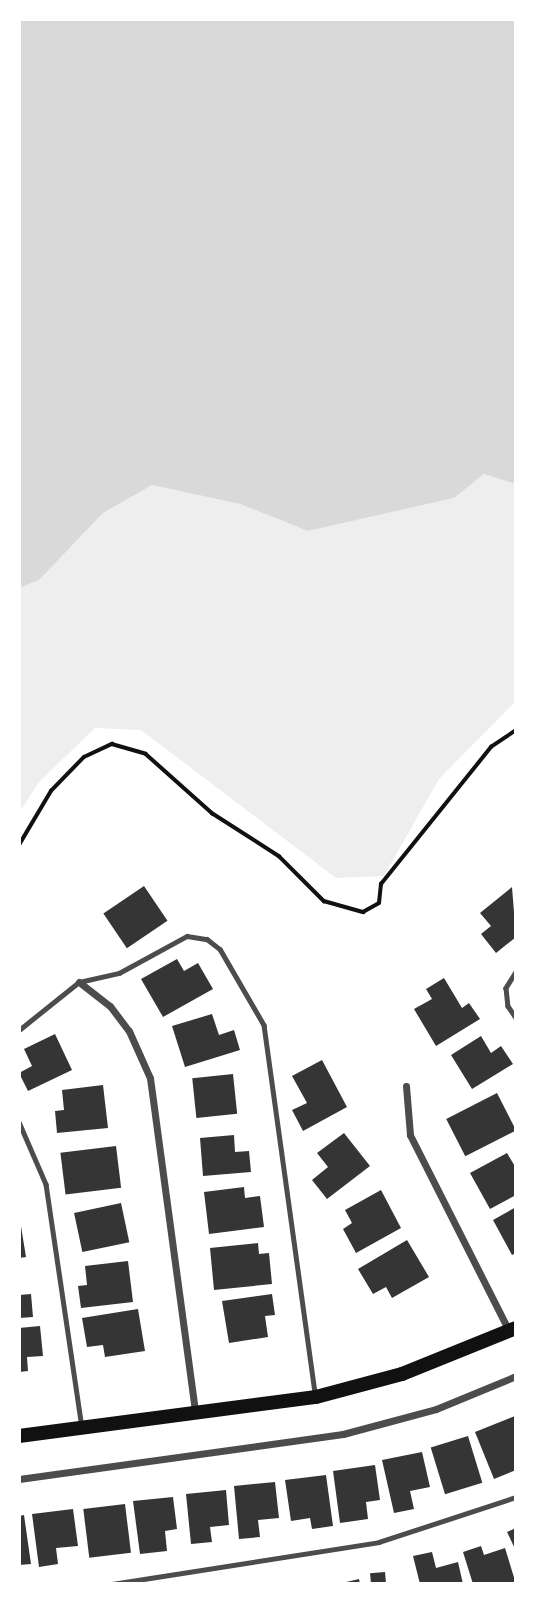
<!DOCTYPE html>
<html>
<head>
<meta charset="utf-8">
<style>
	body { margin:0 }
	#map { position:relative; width:535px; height:1603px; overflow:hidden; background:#fff; font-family:"Varela Round",sans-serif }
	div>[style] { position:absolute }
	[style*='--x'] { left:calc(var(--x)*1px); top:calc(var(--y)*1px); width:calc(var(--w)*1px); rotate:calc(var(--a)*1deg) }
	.green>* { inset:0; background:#eee }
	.water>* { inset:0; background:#d9d9d9 }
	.building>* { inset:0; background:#353535; transform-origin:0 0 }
	.path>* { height:3.5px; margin:-1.75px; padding:0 1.75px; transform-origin:1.75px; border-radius:1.75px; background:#111 }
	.service>* { height:4.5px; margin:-2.25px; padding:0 2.25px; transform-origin:2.25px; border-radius:2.25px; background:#4c4c4c }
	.minor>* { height:7px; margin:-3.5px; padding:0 3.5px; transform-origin:3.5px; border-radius:3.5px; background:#4c4c4c }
	.secondary>* { height:14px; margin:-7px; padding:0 7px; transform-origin:7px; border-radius:7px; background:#111 }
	span { translate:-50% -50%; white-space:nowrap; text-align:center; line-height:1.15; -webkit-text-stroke:5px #fff; paint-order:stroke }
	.frame { position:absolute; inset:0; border:21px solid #fff; pointer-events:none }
</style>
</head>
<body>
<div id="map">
	<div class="green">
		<div style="clip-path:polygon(484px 474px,516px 484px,516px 701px,439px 779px,384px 876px,336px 878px,141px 730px,95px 728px,39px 782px,19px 813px,19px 588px,39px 580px,103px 513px,152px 485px,240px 504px,308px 531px,454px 498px)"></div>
	</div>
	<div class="water">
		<div style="clip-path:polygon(19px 19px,516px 19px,516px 484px,484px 474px,454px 498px,308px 531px,240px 504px,152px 485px,103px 513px,39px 580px,19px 588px)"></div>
	</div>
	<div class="building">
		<div style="left:144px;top:886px;width:42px;height:49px;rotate:56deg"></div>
		<div style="clip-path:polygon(512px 887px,516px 937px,496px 953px,481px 934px,491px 926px,480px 913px)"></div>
		<div style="clip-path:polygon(177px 959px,184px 971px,198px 963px,213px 989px,163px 1017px,141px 979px)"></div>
		<div style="clip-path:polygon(444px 978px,462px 1008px,469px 1003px,480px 1019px,436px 1046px,414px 1009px,432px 999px,426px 989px)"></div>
		<div style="clip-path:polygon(212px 1014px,219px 1035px,234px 1030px,240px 1050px,185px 1067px,172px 1026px)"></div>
		<div style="clip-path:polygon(55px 1034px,72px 1070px,28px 1091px,19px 1073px,32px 1066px,24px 1049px)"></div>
		<div style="clip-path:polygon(481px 1036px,491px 1053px,501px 1046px,513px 1064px,472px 1089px,451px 1055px)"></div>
		<div style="clip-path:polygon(322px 1060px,347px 1107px,303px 1131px,292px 1110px,307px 1103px,292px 1076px)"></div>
		<div style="left:233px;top:1074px;width:40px;height:41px;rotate:84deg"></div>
		<div style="clip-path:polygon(103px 1085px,108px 1128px,57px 1133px,55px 1111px,64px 1110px,62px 1090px)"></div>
		<div style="left:497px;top:1093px;width:42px;height:57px;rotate:63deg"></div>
		<div style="clip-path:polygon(344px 1133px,370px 1166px,327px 1199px,312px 1180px,328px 1167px,317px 1153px)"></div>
		<div style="clip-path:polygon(234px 1135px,235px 1152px,249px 1151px,251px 1172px,203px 1176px,200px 1138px)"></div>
		<div style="left:116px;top:1146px;width:42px;height:56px;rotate:83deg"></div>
		<div style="clip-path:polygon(507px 1153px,516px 1168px,516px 1195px,490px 1209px,470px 1173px)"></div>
		<div style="clip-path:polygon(244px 1187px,245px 1198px,260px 1196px,264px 1227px,209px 1234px,204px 1192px)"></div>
		<div style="clip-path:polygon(381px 1190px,401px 1228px,356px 1253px,343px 1229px,352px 1223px,345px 1210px)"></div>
		<div style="left:121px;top:1203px;width:40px;height:48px;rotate:78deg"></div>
		<div style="clip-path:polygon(516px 1207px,516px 1253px,512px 1255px,493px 1220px)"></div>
		<div style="clip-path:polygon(19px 1214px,26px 1257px,19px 1258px)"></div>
		<div style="clip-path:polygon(407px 1240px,429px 1277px,392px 1298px,386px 1287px,373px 1294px,358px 1269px)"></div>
		<div style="clip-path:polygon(258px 1243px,259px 1254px,269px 1253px,272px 1284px,214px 1290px,210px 1248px)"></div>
		<div style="clip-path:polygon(128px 1261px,133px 1302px,81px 1308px,78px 1286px,87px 1285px,85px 1266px)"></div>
		<div style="clip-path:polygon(31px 1294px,33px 1317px,19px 1318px,19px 1295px)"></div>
		<div style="clip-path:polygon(272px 1294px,275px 1315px,265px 1316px,268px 1337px,229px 1343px,222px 1301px)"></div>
		<div style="clip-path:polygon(138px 1309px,145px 1351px,105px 1357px,103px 1345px,87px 1347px,82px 1318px)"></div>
		<div style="clip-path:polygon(40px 1326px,43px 1356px,27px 1357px,28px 1371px,19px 1372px,19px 1328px)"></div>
		<div style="clip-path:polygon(515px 1416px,516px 1470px,494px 1479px,475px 1432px)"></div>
		<div style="left:468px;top:1436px;width:49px;height:39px;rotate:73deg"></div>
		<div style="clip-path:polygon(422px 1452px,430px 1487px,410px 1491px,414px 1509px,394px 1513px,382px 1460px)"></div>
		<div style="clip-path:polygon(375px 1465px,380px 1500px,366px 1502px,368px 1519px,340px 1523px,333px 1471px)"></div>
		<div style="clip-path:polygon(326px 1475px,333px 1526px,312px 1529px,310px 1518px,291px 1521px,285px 1480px)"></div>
		<div style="clip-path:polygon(275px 1482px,279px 1518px,258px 1520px,260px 1537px,239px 1539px,234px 1486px)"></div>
		<div style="clip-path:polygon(226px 1490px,229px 1525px,210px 1527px,212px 1542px,191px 1544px,186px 1494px)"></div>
		<div style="clip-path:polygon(173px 1497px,177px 1529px,165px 1531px,167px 1551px,140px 1554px,133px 1501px)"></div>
		<div style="left:125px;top:1504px;width:49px;height:42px;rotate:83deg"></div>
		<div style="clip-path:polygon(73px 1509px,78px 1546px,56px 1548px,58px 1564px,39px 1567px,32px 1514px)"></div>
		<div style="clip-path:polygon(24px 1515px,31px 1564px,19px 1565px,19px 1516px)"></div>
		<div style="clip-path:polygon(516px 1528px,516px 1551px,507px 1532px)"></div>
		<div style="clip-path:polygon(481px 1546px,484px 1555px,505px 1548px,516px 1584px,473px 1584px,463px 1552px)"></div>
		<div style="clip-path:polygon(432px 1552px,436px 1568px,458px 1562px,463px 1584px,420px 1584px,413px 1556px)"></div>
		<div style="left:385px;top:1572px;width:12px;height:15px;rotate:85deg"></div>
		<div style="clip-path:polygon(359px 1579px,360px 1584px,342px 1584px,342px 1583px)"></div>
	</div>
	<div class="path">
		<div style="--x:19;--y:845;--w:63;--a:-59.3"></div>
		<div style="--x:51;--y:791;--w:47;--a:-45.9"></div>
		<div style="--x:84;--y:757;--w:31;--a:-25"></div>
		<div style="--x:112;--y:744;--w:35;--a:16"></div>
		<div style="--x:146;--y:754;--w:89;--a:41.8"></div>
		<div style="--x:212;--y:813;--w:80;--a:32.7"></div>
		<div style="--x:279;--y:856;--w:64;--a:45"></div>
		<div style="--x:324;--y:901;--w:41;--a:15.8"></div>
		<div style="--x:363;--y:912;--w:18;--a:-29"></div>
		<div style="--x:379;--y:903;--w:19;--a:-84"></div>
		<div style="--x:381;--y:884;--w:176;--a:-51.2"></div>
		<div style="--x:491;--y:747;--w:30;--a:-34"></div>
	</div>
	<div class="service">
		<div style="--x:516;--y:972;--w:19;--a:122"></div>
		<div style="--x:506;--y:988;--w:18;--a:84"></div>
		<div style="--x:508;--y:1006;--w:14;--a:56"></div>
		<div style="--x:19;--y:1030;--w:77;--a:-38.7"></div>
		<div style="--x:79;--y:982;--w:41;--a:-12.7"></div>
		<div style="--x:119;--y:973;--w:77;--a:-28.6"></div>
		<div style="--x:187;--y:936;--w:20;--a:9"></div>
		<div style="--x:207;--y:939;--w:16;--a:38"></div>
		<div style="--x:220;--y:949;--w:88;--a:59.9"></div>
		<div style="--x:264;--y:1025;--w:372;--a:82.1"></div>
		<div style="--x:19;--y:1122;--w:68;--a:66.5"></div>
		<div style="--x:46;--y:1184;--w:246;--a:81.6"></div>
		<div style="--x:112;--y:1584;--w:270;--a:-8.9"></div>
		<div style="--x:379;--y:1542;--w:144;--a:-18.2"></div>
	</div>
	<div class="minor">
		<div style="--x:79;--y:982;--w:39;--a:38"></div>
		<div style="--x:110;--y:1006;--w:31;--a:53"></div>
		<div style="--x:129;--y:1031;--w:51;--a:65.9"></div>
		<div style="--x:150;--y:1078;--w:338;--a:82.3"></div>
		<div style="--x:406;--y:1086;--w:49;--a:85.3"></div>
		<div style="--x:410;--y:1135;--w:220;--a:63.2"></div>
		<div style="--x:19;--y:1479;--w:327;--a:-7.9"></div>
		<div style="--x:343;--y:1434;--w:96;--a:-15"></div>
		<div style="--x:436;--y:1409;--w:87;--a:-22.4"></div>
	</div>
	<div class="secondary">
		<div style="--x:19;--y:1436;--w:300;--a:-7.5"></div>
		<div style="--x:316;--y:1397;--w:89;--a:-15"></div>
		<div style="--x:402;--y:1374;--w:123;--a:-22"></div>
	</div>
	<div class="frame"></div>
</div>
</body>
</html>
